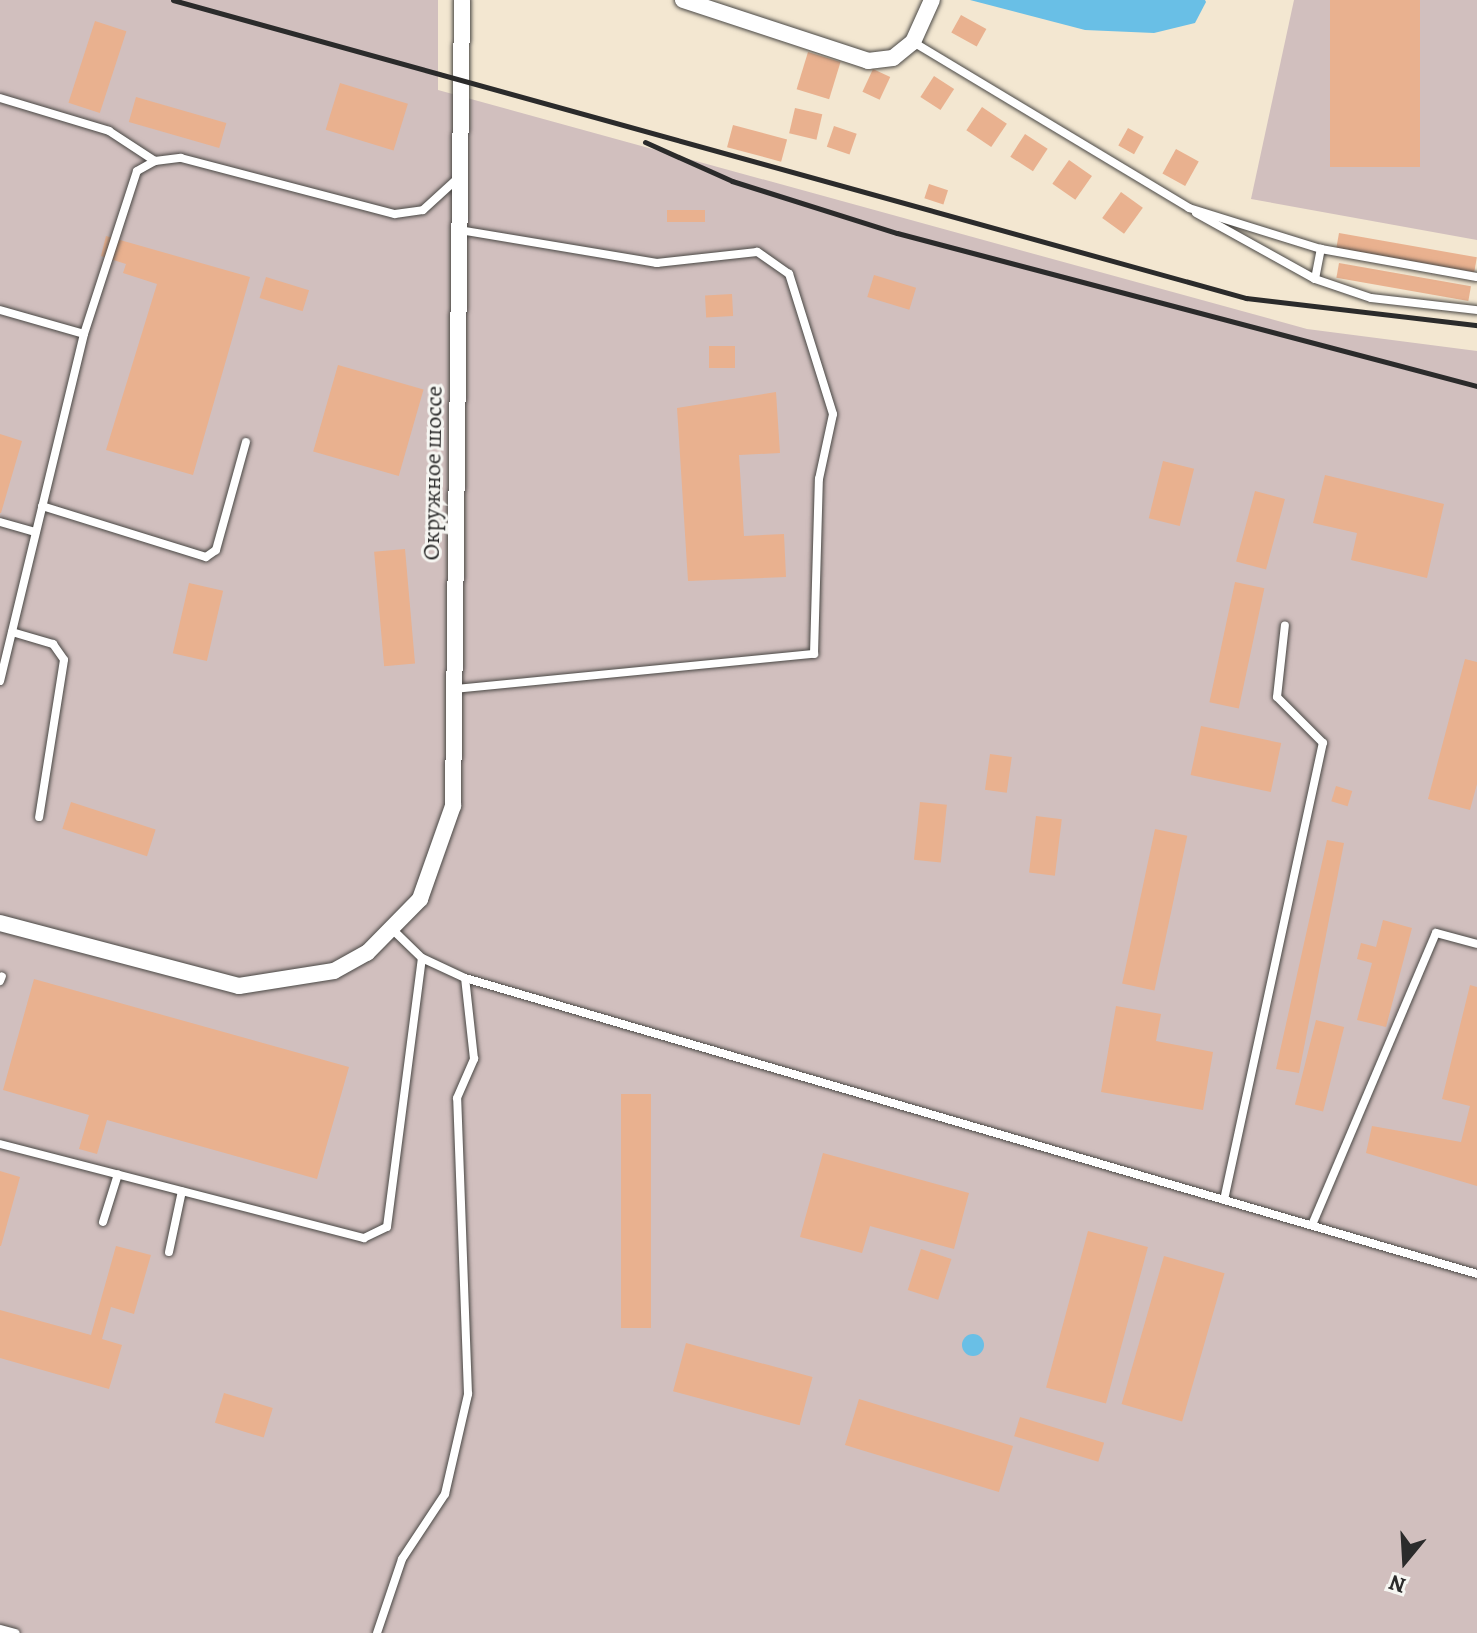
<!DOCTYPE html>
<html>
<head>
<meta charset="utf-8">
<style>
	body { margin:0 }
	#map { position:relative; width:1477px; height:1633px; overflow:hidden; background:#f3e7d1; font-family:Alegreya,serif }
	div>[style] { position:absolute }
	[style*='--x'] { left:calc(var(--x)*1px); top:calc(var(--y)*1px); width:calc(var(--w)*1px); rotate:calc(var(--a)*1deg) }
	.industrial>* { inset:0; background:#d1bfbe }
	.water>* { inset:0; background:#69bfe6 }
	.round { border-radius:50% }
	.building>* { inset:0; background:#e9b18f; transform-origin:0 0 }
	.roads { filter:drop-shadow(0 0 2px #494744) drop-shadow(0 0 2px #494744) }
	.lane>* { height:8px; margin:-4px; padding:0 4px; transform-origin:4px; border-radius:4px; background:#fff }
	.street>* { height:16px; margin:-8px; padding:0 8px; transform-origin:8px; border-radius:8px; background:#fff }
	.rail>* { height:5px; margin:-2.5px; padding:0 2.5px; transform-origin:2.5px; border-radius:2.5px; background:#2b2b2b }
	span { translate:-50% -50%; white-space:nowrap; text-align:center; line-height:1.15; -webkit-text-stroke:6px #f6f6f2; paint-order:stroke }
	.street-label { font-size:24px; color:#2b2b2b }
	.north { position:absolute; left:1365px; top:1521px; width:80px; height:80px; -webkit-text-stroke:6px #f6f6f2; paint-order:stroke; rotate:198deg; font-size:22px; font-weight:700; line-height:32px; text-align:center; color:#2b2b2b }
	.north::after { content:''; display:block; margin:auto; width:28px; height:36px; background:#2b2b2b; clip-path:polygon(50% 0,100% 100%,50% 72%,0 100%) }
</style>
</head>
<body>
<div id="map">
	<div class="industrial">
		<div style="clip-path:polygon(0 0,438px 0,438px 90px,1307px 329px,1477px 351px,1477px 1633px,0 1633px)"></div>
		<div style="clip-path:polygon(1294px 0,1477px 0,1477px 240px,1251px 199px)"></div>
	</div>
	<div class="water">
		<div style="clip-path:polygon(970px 0,1205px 0,1206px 2px,1195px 23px,1154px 33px,1085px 30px)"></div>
		<div class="round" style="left:962px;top:1334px;width:22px;height:22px"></div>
	</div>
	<div class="building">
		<div style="left:1330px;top:0;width:90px;height:167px"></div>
		<div style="left:961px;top:15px;width:29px;height:20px;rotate:29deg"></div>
		<div style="left:95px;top:21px;width:33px;height:86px;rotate:18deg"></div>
		<div style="left:808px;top:52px;width:34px;height:39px;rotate:17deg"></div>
		<div style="left:873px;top:69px;width:19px;height:25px;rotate:25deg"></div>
		<div style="left:934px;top:76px;width:24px;height:25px;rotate:33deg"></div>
		<div style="left:340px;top:83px;width:71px;height:49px;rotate:17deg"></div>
		<div style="left:136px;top:97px;width:94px;height:26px;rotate:16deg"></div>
		<div style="left:982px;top:107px;width:30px;height:28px;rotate:34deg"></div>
		<div style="left:795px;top:108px;width:28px;height:26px;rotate:13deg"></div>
		<div style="left:733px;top:125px;width:56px;height:23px;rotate:15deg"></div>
		<div style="left:834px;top:126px;width:24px;height:22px;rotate:19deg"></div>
		<div style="left:1128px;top:128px;width:18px;height:20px;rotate:29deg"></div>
		<div style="left:1025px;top:134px;width:27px;height:27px;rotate:33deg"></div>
		<div style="left:1176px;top:149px;width:26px;height:28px;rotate:29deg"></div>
		<div style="left:1069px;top:160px;width:28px;height:29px;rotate:35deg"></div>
		<div style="left:929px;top:184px;width:20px;height:15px;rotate:18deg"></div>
		<div style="left:1121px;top:192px;width:27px;height:32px;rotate:36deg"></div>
		<div style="left:705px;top:210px;width:12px;height:38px;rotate:90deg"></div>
		<div style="left:1339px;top:233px;width:140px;height:15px;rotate:10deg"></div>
		<div style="clip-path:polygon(106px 236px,250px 277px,193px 475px,106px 450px,157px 284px,123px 273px,126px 264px,101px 256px)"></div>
		<div style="left:1339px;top:263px;width:134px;height:15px;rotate:10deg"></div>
		<div style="left:874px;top:275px;width:44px;height:23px;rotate:17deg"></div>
		<div style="left:266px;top:277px;width:45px;height:22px;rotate:17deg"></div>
		<div style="left:732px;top:294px;width:22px;height:27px;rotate:87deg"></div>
		<div style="left:709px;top:346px;width:26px;height:22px"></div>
		<div style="left:338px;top:365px;width:89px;height:90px;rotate:16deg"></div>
		<div style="clip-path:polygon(776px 392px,780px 453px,739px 455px,744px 536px,784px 534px,786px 577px,688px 581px,677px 408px)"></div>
		<div style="clip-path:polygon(0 434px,22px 441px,1px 513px,0 513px)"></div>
		<div style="left:1163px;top:461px;width:32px;height:59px;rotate:14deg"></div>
		<div style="clip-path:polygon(1325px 475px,1444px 504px,1427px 578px,1351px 560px,1357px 533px,1313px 523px)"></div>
		<div style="left:1255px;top:491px;width:31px;height:73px;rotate:15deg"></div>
		<div style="left:405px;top:549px;width:115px;height:31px;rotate:85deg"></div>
		<div style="left:1235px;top:582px;width:30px;height:123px;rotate:12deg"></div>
		<div style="left:189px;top:583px;width:35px;height:72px;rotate:13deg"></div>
		<div style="clip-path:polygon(1465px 659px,1477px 662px,1477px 784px,1470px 810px,1428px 799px)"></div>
		<div style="left:1201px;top:726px;width:82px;height:50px;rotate:12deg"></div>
		<div style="left:990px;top:754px;width:22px;height:36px;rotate:8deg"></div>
		<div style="left:1336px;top:786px;width:17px;height:16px;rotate:17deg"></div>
		<div style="left:71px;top:802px;width:89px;height:28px;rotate:18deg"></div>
		<div style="left:920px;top:802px;width:27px;height:58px;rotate:6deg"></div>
		<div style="left:1036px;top:816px;width:26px;height:57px;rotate:7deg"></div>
		<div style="left:1155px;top:829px;width:33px;height:158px;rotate:12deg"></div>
		<div style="clip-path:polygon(1327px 840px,1344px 843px,1299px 1073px,1276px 1069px)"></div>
		<div style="clip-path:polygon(1383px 920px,1412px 928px,1386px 1027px,1357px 1020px,1372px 963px,1357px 959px,1361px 943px,1376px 947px)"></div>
		<div style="clip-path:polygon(34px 979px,349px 1067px,317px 1179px,107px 1120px,97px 1154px,79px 1149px,89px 1115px,3px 1090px)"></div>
		<div style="clip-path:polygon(1470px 985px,1477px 987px,1477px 1186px,1366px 1153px,1372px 1126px,1461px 1142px,1470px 1106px,1442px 1099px)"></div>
		<div style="clip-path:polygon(1116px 1006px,1161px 1014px,1156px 1041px,1213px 1052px,1203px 1110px,1101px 1092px)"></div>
		<div style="left:1316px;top:1020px;width:29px;height:87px;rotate:14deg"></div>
		<div style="left:621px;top:1094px;width:30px;height:234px"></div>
		<div style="clip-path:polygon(823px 1153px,969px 1193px,954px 1249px,870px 1226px,862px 1253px,800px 1237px)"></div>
		<div style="clip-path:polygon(0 1171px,20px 1177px,1px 1246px,0 1246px)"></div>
		<div style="left:1088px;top:1231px;width:62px;height:162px;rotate:15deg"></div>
		<div style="clip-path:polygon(116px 1246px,151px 1255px,134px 1314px,111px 1307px,102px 1339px,122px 1345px,109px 1389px,0 1358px,0 1310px,91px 1335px)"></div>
		<div style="left:921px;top:1249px;width:32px;height:43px;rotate:18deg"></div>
		<div style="left:1164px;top:1256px;width:63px;height:154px;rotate:16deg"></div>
		<div style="left:686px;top:1343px;width:131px;height:50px;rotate:15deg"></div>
		<div style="left:224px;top:1393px;width:51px;height:31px;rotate:17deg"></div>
		<div style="left:859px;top:1399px;width:161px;height:48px;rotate:17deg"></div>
		<div style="left:1020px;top:1417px;width:88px;height:20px;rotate:17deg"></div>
	</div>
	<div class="roads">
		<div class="lane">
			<div style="--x:913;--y:42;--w:322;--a:31"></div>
			<div style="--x:1189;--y:208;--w:138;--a:17.3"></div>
			<div style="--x:1321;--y:249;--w:158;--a:10.2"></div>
			<div style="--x:0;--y:98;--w:114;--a:16.8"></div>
			<div style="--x:109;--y:131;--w:55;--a:33.1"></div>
			<div style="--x:1196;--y:213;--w:136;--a:29"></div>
			<div style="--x:1315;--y:279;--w:59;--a:18.7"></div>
			<div style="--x:1371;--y:298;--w:107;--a:6.5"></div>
			<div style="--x:1315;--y:279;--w:31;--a:-79"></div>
			<div style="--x:0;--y:310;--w:87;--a:15.9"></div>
			<div style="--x:84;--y:334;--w:357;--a:103.6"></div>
			<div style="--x:84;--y:334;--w:171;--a:-72"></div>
			<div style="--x:137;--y:171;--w:21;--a:-29"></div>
			<div style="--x:155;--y:161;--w:26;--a:-7"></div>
			<div style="--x:181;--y:158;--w:221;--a:14.7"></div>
			<div style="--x:395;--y:214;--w:28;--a:-8"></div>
			<div style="--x:423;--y:210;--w:46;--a:-42.4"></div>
			<div style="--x:42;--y:506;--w:172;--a:17.3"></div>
			<div style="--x:206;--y:557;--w:12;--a:-35"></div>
			<div style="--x:216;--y:550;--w:112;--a:-74.5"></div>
			<div style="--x:0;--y:522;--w:37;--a:16"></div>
			<div style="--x:12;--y:632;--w:43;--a:16.3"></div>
			<div style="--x:53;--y:644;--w:19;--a:55"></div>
			<div style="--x:64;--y:660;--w:159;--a:99"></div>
			<div style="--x:455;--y:689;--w:361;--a:-5.6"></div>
			<div style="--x:814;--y:654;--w:175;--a:-88.4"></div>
			<div style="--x:819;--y:479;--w:66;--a:-77.8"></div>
			<div style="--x:833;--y:414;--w:147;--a:-107.4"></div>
			<div style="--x:789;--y:274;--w:39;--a:-145"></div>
			<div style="--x:757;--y:252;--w:101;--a:173.7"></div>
			<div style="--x:657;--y:263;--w:201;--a:-170.5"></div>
			<div style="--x:393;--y:930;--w:40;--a:44"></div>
			<div style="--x:422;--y:958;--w:47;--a:24.9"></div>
			<div style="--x:465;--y:978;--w:1054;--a:16.3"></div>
			<div style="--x:0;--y:981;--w:5;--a:-68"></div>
			<div style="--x:0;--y:1144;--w:376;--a:14.5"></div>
			<div style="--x:364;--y:1238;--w:25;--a:-26"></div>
			<div style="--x:387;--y:1227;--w:271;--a:-82.6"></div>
			<div style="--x:1224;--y:1200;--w:468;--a:-77.8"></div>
			<div style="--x:1323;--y:743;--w:65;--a:-135"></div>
			<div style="--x:1277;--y:697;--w:72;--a:-83.7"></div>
			<div style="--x:103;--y:1222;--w:50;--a:-72.6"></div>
			<div style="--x:1312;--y:1225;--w:317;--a:-67"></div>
			<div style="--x:1436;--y:933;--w:42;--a:15"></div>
			<div style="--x:169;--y:1252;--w:62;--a:-78"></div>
			<div style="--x:0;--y:1629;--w:16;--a:15"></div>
			<div style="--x:377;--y:1633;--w:78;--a:-71.3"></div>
			<div style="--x:402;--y:1559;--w:78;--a:-56.5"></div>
			<div style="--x:445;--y:1494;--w:103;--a:-77"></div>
			<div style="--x:468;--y:1394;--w:296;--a:-92.1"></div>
			<div style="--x:457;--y:1098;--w:43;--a:-66.4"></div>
			<div style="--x:474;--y:1059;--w:81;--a:-96.3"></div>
		</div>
		<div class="street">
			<div style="--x:683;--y:0;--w:195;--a:18.2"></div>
			<div style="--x:868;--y:61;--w:25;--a:-7"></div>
			<div style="--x:893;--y:58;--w:26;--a:-39"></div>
			<div style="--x:913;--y:42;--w:46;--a:-65.7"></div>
			<div style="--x:0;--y:923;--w:247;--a:14.8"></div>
			<div style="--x:239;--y:986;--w:96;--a:-9"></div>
			<div style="--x:334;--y:971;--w:38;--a:-29"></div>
			<div style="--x:367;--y:953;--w:76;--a:-45.5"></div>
			<div style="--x:420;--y:899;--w:99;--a:-70.5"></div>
			<div style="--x:453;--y:806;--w:806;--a:-89.36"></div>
		</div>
	</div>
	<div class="rail">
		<div style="--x:173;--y:0;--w:1114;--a:15.52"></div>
		<div style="--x:1246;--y:298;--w:233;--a:6.7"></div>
		<div style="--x:645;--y:142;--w:95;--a:24.1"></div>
		<div style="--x:732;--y:181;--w:173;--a:17.5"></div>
		<div style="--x:897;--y:233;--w:600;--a:14.78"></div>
	</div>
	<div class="street-label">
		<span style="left:433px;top:473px;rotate:-89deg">Окружное шоссе</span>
	</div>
	<div class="north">N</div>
</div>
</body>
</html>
